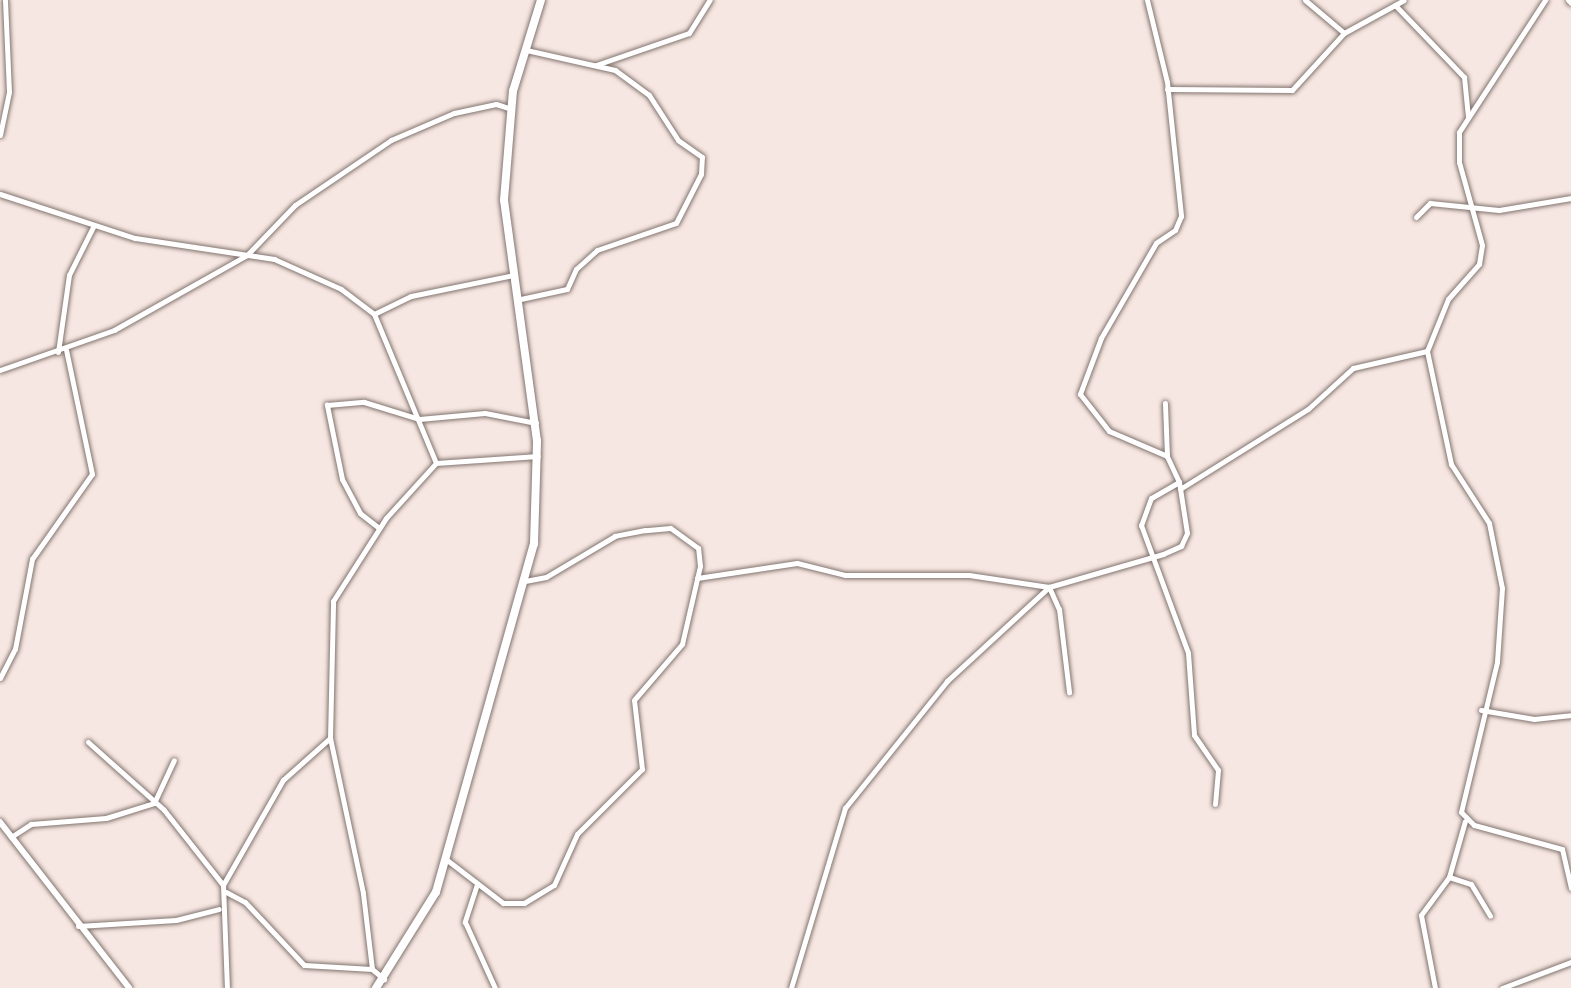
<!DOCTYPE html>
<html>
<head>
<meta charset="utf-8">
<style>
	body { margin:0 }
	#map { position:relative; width:1571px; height:988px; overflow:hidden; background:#f7e7e2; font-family:Inter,sans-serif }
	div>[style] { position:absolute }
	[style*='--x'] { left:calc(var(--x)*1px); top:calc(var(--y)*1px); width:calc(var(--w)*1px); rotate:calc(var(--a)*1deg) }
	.roads { filter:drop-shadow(0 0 2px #82746f) drop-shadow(0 0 2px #82746f) }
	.minor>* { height:5px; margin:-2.5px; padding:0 2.5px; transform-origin:2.5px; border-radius:2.5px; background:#fff }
	.tertiary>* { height:6px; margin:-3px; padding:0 3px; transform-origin:3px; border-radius:3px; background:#fff }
	.primary>* { height:8px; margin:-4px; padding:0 4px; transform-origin:4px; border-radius:4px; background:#fff }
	span { translate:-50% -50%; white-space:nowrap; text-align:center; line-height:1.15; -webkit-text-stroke:5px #f7e7e2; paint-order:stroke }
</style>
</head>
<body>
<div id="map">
	<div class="roads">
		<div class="minor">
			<div style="--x:1147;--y:0;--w:84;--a:76.3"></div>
			<div style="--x:1167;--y:82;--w:135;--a:84"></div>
			<div style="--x:1181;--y:216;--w:15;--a:113"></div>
			<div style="--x:1175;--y:230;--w:23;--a:146"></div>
			<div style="--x:1156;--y:243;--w:110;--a:120.1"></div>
			<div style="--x:1101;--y:338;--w:60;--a:110.6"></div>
			<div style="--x:1080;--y:394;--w:47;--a:51.9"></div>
			<div style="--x:1109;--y:431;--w:63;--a:23.3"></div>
			<div style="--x:1305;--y:0;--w:51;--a:40.2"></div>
			<div style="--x:1568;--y:0;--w:4;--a:45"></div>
			<div style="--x:1395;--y:5;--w:100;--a:46.2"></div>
			<div style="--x:1464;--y:77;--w:40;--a:84.3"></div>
			<div style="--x:596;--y:65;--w:98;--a:-19"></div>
			<div style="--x:689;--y:33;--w:39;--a:-58"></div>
			<div style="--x:1167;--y:89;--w:125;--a:0.5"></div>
			<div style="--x:1292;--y:90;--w:77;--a:-47.6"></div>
			<div style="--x:1344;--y:33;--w:68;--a:-28.8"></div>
			<div style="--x:0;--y:135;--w:44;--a:-78.2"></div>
			<div style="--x:9;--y:92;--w:92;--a:-92.5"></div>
			<div style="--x:0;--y:194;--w:142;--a:18.1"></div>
			<div style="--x:135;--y:238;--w:141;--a:8.6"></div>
			<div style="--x:274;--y:259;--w:73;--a:24.1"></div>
			<div style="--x:341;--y:289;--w:41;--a:37.1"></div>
			<div style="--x:374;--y:314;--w:161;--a:67.4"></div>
			<div style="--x:436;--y:463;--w:102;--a:-3.9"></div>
			<div style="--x:1416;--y:217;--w:20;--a:-45"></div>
			<div style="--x:1430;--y:203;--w:69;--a:5.8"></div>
			<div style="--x:1499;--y:210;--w:73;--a:-9.5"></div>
			<div style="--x:516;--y:300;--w:52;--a:-12.2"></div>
			<div style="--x:567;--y:289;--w:22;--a:-66"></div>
			<div style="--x:576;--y:269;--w:28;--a:-42"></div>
			<div style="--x:597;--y:250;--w:83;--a:-18.9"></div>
			<div style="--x:676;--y:223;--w:55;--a:-63"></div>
			<div style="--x:701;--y:174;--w:17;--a:-87"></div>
			<div style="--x:702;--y:157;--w:29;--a:-145"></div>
			<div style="--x:678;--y:140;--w:54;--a:-122.8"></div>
			<div style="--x:649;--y:95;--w:42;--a:-143.7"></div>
			<div style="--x:615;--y:70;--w:91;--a:-167.3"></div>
			<div style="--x:374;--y:314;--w:41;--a:-25.9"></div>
			<div style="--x:411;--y:296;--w:104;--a:-11.6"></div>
			<div style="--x:1427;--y:351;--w:116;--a:78"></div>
			<div style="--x:1451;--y:464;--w:70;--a:57.2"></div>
			<div style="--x:1489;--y:523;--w:66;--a:78.7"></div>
			<div style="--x:1502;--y:588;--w:74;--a:93.9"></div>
			<div style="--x:1497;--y:662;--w:154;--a:103.5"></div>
			<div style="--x:1461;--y:812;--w:18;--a:45"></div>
			<div style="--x:1474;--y:825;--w:91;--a:15.3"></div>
			<div style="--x:1562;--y:849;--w:40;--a:77"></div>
			<div style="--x:58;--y:352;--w:78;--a:-81.9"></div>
			<div style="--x:69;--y:275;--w:54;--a:-63.4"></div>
			<div style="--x:0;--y:370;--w:121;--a:-19.3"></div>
			<div style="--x:114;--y:330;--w:153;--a:-29.4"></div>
			<div style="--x:247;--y:255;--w:69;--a:-46.2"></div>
			<div style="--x:295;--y:205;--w:116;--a:-34.1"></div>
			<div style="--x:391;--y:140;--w:69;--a:-23.2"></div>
			<div style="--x:454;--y:113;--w:43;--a:-12.1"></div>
			<div style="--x:496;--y:104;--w:16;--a:18"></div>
			<div style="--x:1179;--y:482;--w:32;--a:150"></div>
			<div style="--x:1151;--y:498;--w:29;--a:110"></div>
			<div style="--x:1141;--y:525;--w:136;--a:69.8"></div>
			<div style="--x:1188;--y:653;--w:82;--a:85.8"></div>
			<div style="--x:1194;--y:735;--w:42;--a:55.6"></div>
			<div style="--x:1218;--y:770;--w:34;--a:95"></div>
			<div style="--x:1180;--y:489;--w:151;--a:-32"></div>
			<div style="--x:1308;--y:409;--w:61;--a:-42.3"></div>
			<div style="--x:1353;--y:368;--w:76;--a:-12.9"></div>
			<div style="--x:1427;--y:351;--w:56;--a:-68"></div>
			<div style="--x:1448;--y:299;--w:47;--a:-48.5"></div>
			<div style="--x:1479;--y:264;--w:19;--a:-81"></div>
			<div style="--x:1482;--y:245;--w:86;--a:-105.5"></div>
			<div style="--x:1459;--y:162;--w:30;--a:-90"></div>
			<div style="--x:1459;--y:132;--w:158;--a:-56.9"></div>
			<div style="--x:379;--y:528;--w:24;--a:-142"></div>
			<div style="--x:360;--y:513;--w:38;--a:-118"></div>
			<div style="--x:342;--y:479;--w:76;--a:-101.5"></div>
			<div style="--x:327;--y:405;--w:37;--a:-5"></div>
			<div style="--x:364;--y:402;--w:58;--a:17.2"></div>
			<div style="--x:419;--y:419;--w:66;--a:-5.2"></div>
			<div style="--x:485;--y:413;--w:52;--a:11.1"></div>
			<div style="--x:697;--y:578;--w:101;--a:-8.5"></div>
			<div style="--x:797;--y:563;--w:49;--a:14"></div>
			<div style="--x:845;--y:575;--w:124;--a:0"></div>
			<div style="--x:969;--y:575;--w:81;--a:8.5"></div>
			<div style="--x:1049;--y:587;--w:119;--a:-16.1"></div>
			<div style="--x:1163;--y:554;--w:20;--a:-24"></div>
			<div style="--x:1181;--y:546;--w:14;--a:-65"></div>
			<div style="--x:1187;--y:533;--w:52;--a:-98.9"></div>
			<div style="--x:1179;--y:482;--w:29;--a:-115"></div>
			<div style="--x:1167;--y:456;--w:53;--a:-92.2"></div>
			<div style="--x:1049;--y:587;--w:24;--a:66"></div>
			<div style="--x:1059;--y:609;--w:84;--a:83.1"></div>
			<div style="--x:0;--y:678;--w:33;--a:-63"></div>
			<div style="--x:15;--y:649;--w:92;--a:-79.3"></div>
			<div style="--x:32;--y:559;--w:104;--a:-54.8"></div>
			<div style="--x:92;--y:474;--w:127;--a:-101.8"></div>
			<div style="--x:1481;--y:710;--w:54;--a:9.6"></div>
			<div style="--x:1534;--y:719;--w:37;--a:-6"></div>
			<div style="--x:88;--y:742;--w:102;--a:41.8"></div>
			<div style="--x:164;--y:810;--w:95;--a:51.8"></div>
			<div style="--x:223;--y:885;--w:103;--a:87.8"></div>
			<div style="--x:11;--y:837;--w:24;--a:-33"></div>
			<div style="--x:31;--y:824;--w:75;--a:-4.6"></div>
			<div style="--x:106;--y:818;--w:50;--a:-17.4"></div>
			<div style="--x:154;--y:803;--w:47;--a:-65.1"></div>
			<div style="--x:447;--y:860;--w:71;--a:37.5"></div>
			<div style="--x:503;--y:903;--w:21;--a:0"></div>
			<div style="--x:524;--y:903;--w:35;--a:-31"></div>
			<div style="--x:554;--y:885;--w:56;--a:-65.7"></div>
			<div style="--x:577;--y:834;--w:92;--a:-45"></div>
			<div style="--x:642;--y:769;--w:69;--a:-96.6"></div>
			<div style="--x:634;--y:700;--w:74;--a:-49.4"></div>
			<div style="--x:682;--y:644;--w:80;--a:-77"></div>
			<div style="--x:700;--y:566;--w:18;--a:-96"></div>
			<div style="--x:698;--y:548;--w:34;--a:-144"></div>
			<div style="--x:670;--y:528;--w:25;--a:175"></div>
			<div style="--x:645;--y:530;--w:31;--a:169"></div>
			<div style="--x:615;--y:536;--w:80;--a:149.3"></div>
			<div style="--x:546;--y:577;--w:20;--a:169"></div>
			<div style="--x:1449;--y:877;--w:23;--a:18"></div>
			<div style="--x:1471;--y:884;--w:37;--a:59"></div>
			<div style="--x:477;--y:884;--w:40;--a:108"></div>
			<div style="--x:465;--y:922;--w:72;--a:65.6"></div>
			<div style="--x:223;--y:885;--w:121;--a:-60.3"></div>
			<div style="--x:283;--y:780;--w:63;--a:-41.8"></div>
			<div style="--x:226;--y:892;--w:21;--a:28"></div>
			<div style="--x:245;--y:902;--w:86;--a:46.9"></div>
			<div style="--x:304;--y:965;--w:68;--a:3.4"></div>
			<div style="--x:372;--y:969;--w:16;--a:40"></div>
			<div style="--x:78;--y:926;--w:98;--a:-3.5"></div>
			<div style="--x:176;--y:920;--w:44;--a:-14.3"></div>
			<div style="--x:372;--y:969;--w:77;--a:-96.8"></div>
			<div style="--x:363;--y:893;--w:158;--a:-102"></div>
			<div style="--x:330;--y:738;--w:137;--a:-88.7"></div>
			<div style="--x:333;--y:601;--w:98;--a:-57.4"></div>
			<div style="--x:386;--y:518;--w:74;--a:-47.7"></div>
			<div style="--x:791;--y:988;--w:188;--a:-73.3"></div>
			<div style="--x:845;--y:808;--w:163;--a:-51.2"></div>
			<div style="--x:947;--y:681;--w:139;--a:-42.7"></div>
			<div style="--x:1435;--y:988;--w:74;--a:-100.9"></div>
			<div style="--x:1421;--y:915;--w:47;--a:-53.6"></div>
			<div style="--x:1449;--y:877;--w:58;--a:-74.1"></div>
			<div style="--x:1502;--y:988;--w:74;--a:-20.6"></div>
		</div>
		<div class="tertiary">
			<div style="--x:0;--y:822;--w:210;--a:52.1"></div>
		</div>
		<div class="primary">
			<div style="--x:376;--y:988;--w:113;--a:-58"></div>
			<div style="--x:436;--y:892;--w:362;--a:-74.3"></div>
			<div style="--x:534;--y:544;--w:103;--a:-88.3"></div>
			<div style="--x:537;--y:441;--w:243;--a:-97.8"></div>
			<div style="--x:504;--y:200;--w:109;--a:-85.3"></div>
			<div style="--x:513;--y:91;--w:95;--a:-72.9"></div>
		</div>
	</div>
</div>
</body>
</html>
